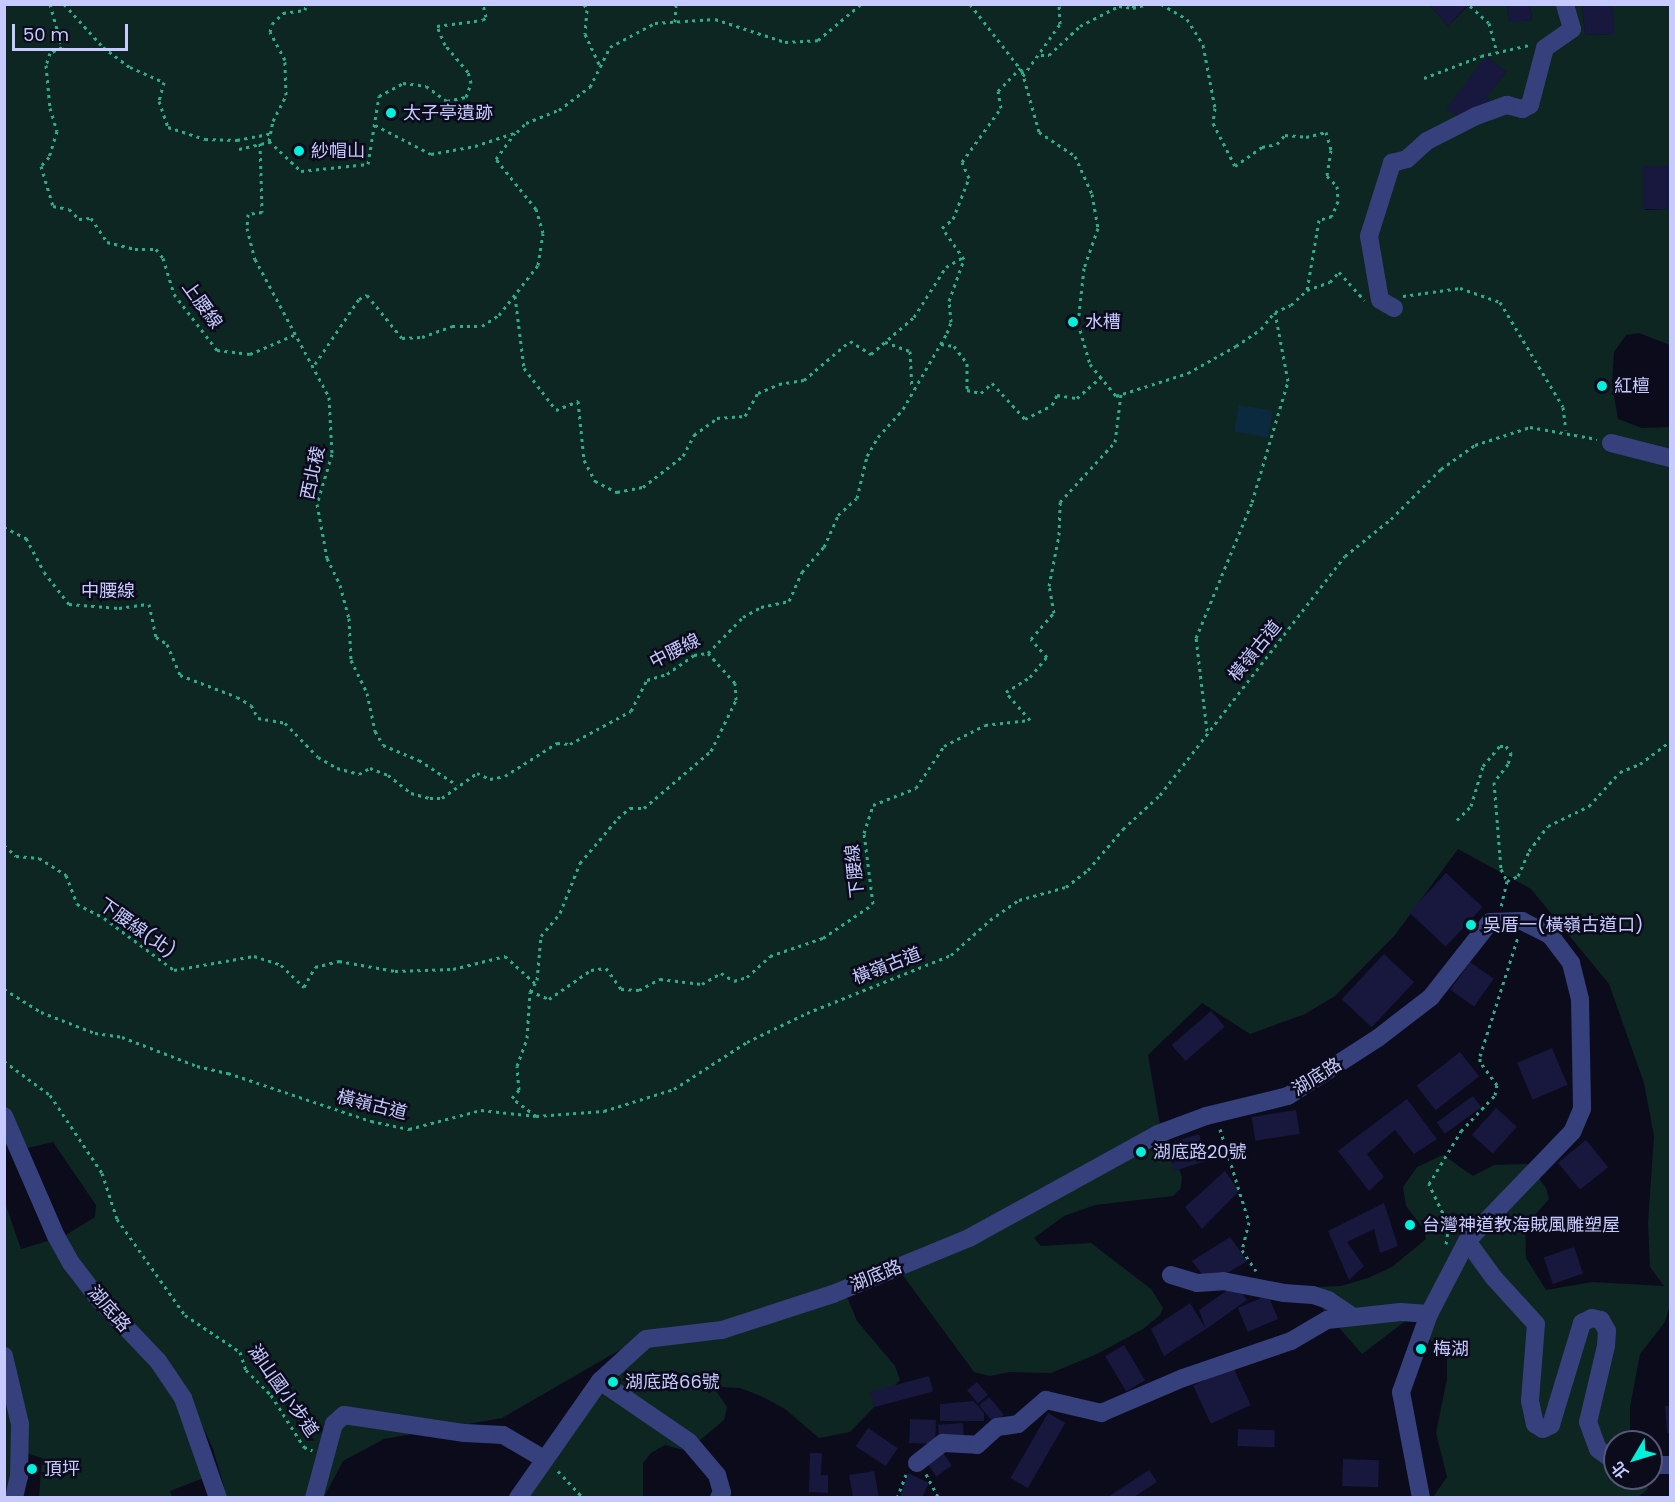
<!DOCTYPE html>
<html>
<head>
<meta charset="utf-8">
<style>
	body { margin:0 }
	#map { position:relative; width:1675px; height:1502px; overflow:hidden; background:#0b0b1c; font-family:Poppins,"Noto Sans TC",sans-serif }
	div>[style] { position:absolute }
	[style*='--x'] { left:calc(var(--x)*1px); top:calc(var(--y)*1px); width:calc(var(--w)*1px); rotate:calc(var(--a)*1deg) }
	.green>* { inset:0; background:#0e2621 }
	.water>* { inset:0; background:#0b2a40; transform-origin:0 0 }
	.building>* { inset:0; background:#18173d; transform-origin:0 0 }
	.path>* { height:3px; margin-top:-1.5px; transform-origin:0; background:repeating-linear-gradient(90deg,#2cae8d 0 3px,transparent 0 7.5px) }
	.minor>* { height:18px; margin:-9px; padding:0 9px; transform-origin:9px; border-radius:9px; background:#35407c }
	.dots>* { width:16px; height:16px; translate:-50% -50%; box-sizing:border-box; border:3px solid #0b0b1c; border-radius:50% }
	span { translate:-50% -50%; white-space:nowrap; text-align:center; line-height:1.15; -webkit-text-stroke:5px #0b0b1c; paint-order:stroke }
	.poi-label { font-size:18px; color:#c6caff }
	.left { translate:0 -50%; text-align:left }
	.street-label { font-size:18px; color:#c6caff }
	.frame { position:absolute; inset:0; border:6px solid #c6caff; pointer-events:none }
	.north { position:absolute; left:1603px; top:1430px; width:60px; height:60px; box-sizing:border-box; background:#0b0b1c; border:2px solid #565777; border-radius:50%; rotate:232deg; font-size:16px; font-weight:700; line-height:24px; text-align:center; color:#c6caff }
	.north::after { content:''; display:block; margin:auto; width:21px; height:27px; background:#00f1dc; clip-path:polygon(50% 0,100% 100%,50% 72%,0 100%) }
	.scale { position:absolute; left:12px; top:24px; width:116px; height:27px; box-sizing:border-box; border:3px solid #c6caff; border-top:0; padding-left:8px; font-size:18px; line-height:21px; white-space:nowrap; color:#c6caff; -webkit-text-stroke:4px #0b0b1c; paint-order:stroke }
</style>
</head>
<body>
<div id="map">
	<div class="green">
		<div style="clip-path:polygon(evenodd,1429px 4px,1448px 26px,1469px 5px,1507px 5px,1510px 22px,1532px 20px,1530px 5px,1582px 4px,1585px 35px,1614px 34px,1612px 5px,1670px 5px,1670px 166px,1643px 167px,1645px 210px,1670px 209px,1670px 345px,1639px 333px,1626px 335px,1614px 352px,1612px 384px,1618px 419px,1642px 428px,1670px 427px,1670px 1305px,1665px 1322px,1640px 1354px,1630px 1407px,1630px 1442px,1615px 1442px,1615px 1478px,1643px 1478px,1648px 1489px,1638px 1497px,1433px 1497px,1447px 1477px,1436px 1433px,1447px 1379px,1447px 1355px,1424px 1335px,1431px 1316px,1408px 1319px,1362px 1354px,1315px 1300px,1316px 1287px,1341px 1286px,1368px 1278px,1392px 1267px,1426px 1239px,1424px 1229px,1406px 1206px,1403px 1187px,1417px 1167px,1443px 1155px,1473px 1176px,1494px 1165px,1528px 1164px,1546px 1188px,1549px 1199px,1525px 1226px,1526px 1258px,1546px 1290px,1592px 1282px,1664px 1286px,1650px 1267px,1648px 1223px,1654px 1136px,1644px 1083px,1609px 984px,1531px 889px,1458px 849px,1395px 935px,1335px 996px,1305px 1014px,1250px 1034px,1202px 1003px,1148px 1055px,1160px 1125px,967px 1231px,834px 1288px,721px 1326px,644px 1336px,502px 1418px,384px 1439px,343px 1461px,324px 1497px,227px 1497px,213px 1449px,188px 1394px,168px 1363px,128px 1315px,120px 1319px,61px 1238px,95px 1217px,96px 1205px,53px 1142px,28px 1148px,5px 1110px,5px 5px,1429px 4px,1486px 56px,1506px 72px,1486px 97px,1486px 56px)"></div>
		<div style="clip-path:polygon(1168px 1138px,1182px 1177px,1181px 1188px,1173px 1196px,1095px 1205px,1064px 1216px,1034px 1238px,1041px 1246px,1091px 1243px,1151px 1289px,1163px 1308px,1160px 1315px,1143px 1329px,1097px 1354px,1051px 1373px,1010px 1372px,990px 1376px,974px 1372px,902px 1274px)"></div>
		<div style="clip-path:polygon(4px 1200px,21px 1249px,51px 1240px,153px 1364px,179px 1400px,206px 1477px,170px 1491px,172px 1497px,39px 1497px,42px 1458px,26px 1453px,5px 1497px)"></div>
		<div style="clip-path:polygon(842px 1295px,848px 1299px,857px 1321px,895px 1366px,900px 1380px,850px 1432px,819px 1438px,785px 1409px,761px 1396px,740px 1388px,721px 1387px,717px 1392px,727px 1407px,724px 1420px,687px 1451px,665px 1445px,651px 1453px,643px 1463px,643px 1497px,525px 1498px,603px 1388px,648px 1343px)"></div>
	</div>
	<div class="water">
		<div style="left:1239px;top:405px;width:34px;height:27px;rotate:10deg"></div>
	</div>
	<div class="building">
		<div style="clip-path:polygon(1429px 4px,1469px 4px,1448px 26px)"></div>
		<div style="clip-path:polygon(1582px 4px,1612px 4px,1615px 34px,1585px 35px)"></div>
		<div style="clip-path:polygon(1507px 5px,1530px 5px,1532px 20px,1510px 23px)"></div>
		<div style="clip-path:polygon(1486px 56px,1506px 72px,1486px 98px,1491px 102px,1461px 118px,1446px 109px)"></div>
		<div style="left:1670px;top:166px;width:43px;height:27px;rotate:90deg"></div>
		<div style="left:1077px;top:316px;width:11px;height:10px;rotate:85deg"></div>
		<div style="left:1595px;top:380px;width:14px;height:11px;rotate:4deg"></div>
		<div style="left:1446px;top:873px;width:50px;height:54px;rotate:43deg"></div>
		<div style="left:1384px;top:954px;width:41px;height:62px;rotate:43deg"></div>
		<div style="left:1470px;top:962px;width:29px;height:34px;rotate:35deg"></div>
		<div style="left:1211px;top:1011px;width:21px;height:52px;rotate:49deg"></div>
		<div style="left:1552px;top:1048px;width:40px;height:38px;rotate:67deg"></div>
		<div style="left:1460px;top:1052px;width:31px;height:55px;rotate:52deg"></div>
		<div style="left:1473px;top:1096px;width:14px;height:45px;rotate:54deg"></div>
		<div style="clip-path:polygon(1407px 1099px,1437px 1139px,1414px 1154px,1395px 1130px,1367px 1154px,1384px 1177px,1369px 1191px,1338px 1151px)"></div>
		<div style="left:1496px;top:1108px;width:28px;height:36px;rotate:42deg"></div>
		<div style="left:1296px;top:1110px;width:24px;height:45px;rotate:81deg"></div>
		<div style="left:1199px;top:1134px;width:28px;height:35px;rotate:73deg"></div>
		<div style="left:1586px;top:1140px;width:35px;height:36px;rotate:51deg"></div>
		<div style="clip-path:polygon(1225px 1171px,1239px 1191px,1202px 1229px,1185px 1207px)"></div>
		<div style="clip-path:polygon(1384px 1203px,1398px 1246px,1380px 1253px,1374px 1229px,1347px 1242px,1364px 1266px,1349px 1280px,1328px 1231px)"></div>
		<div style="clip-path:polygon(1230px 1237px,1247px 1261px,1226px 1274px,1205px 1278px,1192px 1261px)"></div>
		<div style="left:1574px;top:1247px;width:28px;height:32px;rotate:71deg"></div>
		<div style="clip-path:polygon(1236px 1284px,1247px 1300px,1206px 1329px,1164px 1356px,1151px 1329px,1190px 1303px,1206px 1329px,1199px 1310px)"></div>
		<div style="left:1268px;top:1295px;width:26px;height:33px;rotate:67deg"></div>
		<div style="left:1124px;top:1345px;width:41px;height:22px;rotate:59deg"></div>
		<div style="left:1233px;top:1367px;width:42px;height:44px;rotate:65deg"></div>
		<div style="left:929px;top:1376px;width:16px;height:61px;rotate:75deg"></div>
		<div style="left:977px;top:1382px;width:17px;height:13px;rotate:50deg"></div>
		<div style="left:989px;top:1397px;width:23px;height:13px;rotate:50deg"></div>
		<div style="clip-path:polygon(974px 1401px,984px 1413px,984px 1421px,940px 1421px,940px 1404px)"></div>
		<div style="clip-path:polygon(1665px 1406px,1670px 1406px,1670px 1433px,1667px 1433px)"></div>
		<div style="left:1048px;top:1413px;width:20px;height:75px;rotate:30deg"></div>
		<div style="left:910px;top:1419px;width:26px;height:24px;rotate:2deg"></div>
		<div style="left:963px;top:1423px;width:15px;height:25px;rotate:86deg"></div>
		<div style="left:868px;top:1428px;width:36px;height:22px;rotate:34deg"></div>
		<div style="left:1238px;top:1429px;width:37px;height:17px;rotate:2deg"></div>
		<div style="left:941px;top:1450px;width:19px;height:19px;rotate:55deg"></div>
		<div style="clip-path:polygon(810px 1453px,822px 1453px,821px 1475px,828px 1475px,828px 1493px,809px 1492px)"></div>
		<div style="left:1343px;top:1459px;width:36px;height:27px;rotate:2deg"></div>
		<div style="clip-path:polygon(1149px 1470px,1157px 1482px,1134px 1497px,1108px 1497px)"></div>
		<div style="clip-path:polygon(874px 1471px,879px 1497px,853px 1497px,849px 1475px)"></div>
		<div style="clip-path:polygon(908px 1473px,929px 1483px,922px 1497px,900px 1497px)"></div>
	</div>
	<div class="path">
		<div style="--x:50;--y:4;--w:45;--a:74.4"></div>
		<div style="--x:62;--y:47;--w:13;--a:153"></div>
		<div style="--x:50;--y:53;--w:13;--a:108"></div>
		<div style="--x:46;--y:65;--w:43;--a:84.7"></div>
		<div style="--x:50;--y:108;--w:24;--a:73"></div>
		<div style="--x:57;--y:131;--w:27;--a:107"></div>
		<div style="--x:49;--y:157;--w:12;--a:132"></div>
		<div style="--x:41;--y:166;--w:42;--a:73.3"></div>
		<div style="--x:53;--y:206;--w:16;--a:11"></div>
		<div style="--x:69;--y:209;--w:14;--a:45"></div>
		<div style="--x:79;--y:219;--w:12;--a:-5"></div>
		<div style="--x:91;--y:218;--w:29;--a:56"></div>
		<div style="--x:107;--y:242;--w:29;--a:14"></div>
		<div style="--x:135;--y:249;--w:21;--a:0"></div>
		<div style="--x:156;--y:249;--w:11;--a:52"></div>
		<div style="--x:163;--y:258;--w:38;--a:73"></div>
		<div style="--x:174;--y:294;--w:71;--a:52.5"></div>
		<div style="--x:217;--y:350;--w:33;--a:7"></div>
		<div style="--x:250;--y:354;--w:48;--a:-23.4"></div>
		<div style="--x:64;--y:4;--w:58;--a:47.8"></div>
		<div style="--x:103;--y:47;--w:34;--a:37"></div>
		<div style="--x:130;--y:67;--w:37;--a:24"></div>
		<div style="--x:164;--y:82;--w:20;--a:105"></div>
		<div style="--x:159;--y:101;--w:28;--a:71"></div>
		<div style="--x:168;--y:127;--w:39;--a:18"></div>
		<div style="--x:205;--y:139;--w:32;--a:2"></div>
		<div style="--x:237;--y:140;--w:33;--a:-11"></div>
		<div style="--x:584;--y:4;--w:7;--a:63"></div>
		<div style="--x:587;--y:10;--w:24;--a:95"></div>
		<div style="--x:585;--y:34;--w:35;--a:65"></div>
		<div style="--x:970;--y:4;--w:85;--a:52.2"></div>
		<div style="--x:1022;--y:71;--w:63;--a:74.4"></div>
		<div style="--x:1039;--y:132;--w:43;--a:33.7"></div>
		<div style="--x:1075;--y:156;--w:42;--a:65.9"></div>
		<div style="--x:1092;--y:194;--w:35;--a:80"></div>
		<div style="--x:1098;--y:228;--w:42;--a:109.3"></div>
		<div style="--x:1084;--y:268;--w:55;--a:96.2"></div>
		<div style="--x:1078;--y:323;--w:43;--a:73.7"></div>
		<div style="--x:1090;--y:364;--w:41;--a:50.9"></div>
		<div style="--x:1116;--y:396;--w:76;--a:-17.7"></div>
		<div style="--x:1188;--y:373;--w:55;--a:-29.4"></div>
		<div style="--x:1236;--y:346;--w:30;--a:-34"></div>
		<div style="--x:1261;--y:329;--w:22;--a:-51"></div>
		<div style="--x:1275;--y:312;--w:17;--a:-24"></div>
		<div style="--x:1291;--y:305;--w:22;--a:-43"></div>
		<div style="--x:1307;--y:290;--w:24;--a:-19"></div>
		<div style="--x:1330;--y:282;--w:13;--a:-48"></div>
		<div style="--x:1339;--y:272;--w:38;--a:48"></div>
		<div style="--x:1161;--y:4;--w:30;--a:30"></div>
		<div style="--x:1187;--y:19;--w:31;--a:58"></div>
		<div style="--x:1203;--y:45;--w:64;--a:79.2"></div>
		<div style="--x:1215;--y:108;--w:15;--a:98"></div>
		<div style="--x:1213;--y:123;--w:48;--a:62.9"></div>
		<div style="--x:1235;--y:166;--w:33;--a:-35"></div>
		<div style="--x:1262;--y:147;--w:15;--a:-11"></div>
		<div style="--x:1277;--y:144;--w:12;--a:-48"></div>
		<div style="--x:1285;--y:135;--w:21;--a:5"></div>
		<div style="--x:1306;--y:137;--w:21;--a:-14"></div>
		<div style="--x:1326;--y:132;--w:19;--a:74"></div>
		<div style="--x:1331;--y:150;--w:26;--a:99"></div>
		<div style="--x:1327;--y:176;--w:14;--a:45"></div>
		<div style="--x:1337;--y:186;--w:15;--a:86"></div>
		<div style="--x:1338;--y:201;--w:16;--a:112"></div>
		<div style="--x:1332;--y:216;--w:14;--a:163"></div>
		<div style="--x:1319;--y:220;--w:71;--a:99.7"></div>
		<div style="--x:1470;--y:6;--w:25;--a:42"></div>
		<div style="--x:1489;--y:23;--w:30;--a:75"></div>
		<div style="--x:1133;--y:8;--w:16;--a:-15"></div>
		<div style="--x:675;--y:22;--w:18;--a:-87"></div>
		<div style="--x:1041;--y:55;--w:8;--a:0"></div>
		<div style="--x:1049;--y:55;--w:42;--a:-43.1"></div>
		<div style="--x:1080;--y:26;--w:44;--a:-27.1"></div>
		<div style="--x:1119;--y:6;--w:14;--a:8"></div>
		<div style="--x:1133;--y:8;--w:4;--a:-76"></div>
		<div style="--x:1023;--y:76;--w:64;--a:-54.6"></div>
		<div style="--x:1060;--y:24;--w:20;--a:-93"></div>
		<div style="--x:1424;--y:78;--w:61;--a:-21.1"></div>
		<div style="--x:1481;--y:56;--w:49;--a:-12.9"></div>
		<div style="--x:375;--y:125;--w:63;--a:27.4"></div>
		<div style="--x:431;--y:154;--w:45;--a:-10.3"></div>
		<div style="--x:475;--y:146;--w:44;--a:-18.4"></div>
		<div style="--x:517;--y:132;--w:13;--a:-45"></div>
		<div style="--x:526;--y:123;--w:35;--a:-22"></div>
		<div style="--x:559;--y:110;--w:39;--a:-37"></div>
		<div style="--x:590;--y:87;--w:45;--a:-63.4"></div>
		<div style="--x:610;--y:47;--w:51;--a:-28.1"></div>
		<div style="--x:655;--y:23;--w:60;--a:-3.8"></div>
		<div style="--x:715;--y:19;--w:74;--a:18.2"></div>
		<div style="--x:785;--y:42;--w:33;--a:-3"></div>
		<div style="--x:818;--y:40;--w:56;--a:-39.9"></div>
		<div style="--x:269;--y:141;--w:44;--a:43.2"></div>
		<div style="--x:301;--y:171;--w:67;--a:-6"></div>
		<div style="--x:368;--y:164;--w:69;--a:-80.8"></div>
		<div style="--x:379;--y:96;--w:27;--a:-28"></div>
		<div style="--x:403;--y:83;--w:23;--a:7"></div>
		<div style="--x:426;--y:86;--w:26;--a:36"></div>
		<div style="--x:447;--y:101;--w:19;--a:-12"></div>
		<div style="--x:466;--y:97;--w:15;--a:-70"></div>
		<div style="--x:471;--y:83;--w:11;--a:-105"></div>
		<div style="--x:468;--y:72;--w:35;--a:-130"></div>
		<div style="--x:445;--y:45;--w:21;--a:-113"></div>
		<div style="--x:437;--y:26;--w:46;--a:-7.4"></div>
		<div style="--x:483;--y:20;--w:4;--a:-45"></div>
		<div style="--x:486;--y:17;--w:13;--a:-103"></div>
		<div style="--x:269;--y:141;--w:20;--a:-79"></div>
		<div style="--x:273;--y:121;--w:29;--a:-63"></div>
		<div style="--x:286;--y:95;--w:35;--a:-92"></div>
		<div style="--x:285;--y:60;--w:32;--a:-118"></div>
		<div style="--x:270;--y:32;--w:8;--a:-76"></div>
		<div style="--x:272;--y:24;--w:16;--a:-45"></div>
		<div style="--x:283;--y:13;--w:22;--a:-8"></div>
		<div style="--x:305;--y:10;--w:6;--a:-81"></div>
		<div style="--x:260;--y:143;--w:69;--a:88.3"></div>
		<div style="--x:262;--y:212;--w:14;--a:172"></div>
		<div style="--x:248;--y:214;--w:14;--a:94"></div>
		<div style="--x:247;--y:228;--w:32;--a:76"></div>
		<div style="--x:255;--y:259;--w:157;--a:61.8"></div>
		<div style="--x:329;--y:397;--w:57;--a:87"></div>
		<div style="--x:332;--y:454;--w:52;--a:106.7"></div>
		<div style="--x:317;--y:504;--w:55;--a:79.5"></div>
		<div style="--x:327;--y:558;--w:30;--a:64"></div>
		<div style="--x:340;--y:585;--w:34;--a:75"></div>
		<div style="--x:349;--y:618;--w:42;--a:87.3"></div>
		<div style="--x:351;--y:660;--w:37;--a:64"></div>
		<div style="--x:367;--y:693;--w:39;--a:78"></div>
		<div style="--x:375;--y:731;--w:16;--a:60"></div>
		<div style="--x:383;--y:745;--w:39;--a:23"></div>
		<div style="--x:419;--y:760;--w:45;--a:33.3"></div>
		<div style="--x:239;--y:149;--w:31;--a:-13"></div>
		<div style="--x:515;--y:296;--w:73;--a:82.9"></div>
		<div style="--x:524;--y:368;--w:53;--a:52.7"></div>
		<div style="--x:556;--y:410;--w:24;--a:-22"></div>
		<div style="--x:578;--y:401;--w:59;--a:84.2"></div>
		<div style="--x:584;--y:460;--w:24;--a:62"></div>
		<div style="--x:595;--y:481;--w:25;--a:27"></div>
		<div style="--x:617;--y:492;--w:26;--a:-11"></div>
		<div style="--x:643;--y:487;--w:51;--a:-37.8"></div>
		<div style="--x:683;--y:456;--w:24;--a:-62"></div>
		<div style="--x:694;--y:435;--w:29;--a:-36"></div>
		<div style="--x:717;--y:418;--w:28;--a:-4"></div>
		<div style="--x:745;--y:416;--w:26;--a:-61"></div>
		<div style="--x:758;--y:393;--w:23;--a:-23"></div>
		<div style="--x:779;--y:384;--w:25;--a:-9"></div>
		<div style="--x:804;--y:380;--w:60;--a:-40.3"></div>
		<div style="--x:850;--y:341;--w:25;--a:32"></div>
		<div style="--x:871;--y:354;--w:57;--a:-40.7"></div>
		<div style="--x:914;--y:317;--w:59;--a:-57.4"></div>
		<div style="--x:946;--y:267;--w:20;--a:-30"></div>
		<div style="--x:1403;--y:296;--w:58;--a:-8"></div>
		<div style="--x:1460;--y:288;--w:42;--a:19.3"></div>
		<div style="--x:1500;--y:302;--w:122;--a:59"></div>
		<div style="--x:1563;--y:407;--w:23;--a:83"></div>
		<div style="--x:885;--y:342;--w:27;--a:20"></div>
		<div style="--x:910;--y:351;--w:36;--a:87"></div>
		<div style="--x:941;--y:344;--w:13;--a:9"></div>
		<div style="--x:954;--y:346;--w:21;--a:53"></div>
		<div style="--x:967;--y:363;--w:27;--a:90"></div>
		<div style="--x:967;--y:390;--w:14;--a:12"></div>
		<div style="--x:981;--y:393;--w:15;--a:-42"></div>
		<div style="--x:992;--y:383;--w:49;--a:47.5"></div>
		<div style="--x:1025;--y:419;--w:30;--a:-27"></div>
		<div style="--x:1052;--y:405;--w:11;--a:-63"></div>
		<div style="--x:1057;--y:395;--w:20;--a:9"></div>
		<div style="--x:1077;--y:398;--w:32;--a:-41"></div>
		<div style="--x:315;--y:364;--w:78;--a:-55.9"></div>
		<div style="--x:359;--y:299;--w:9;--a:-27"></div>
		<div style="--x:367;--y:295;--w:55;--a:50.9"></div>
		<div style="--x:402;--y:338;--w:20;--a:-3"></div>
		<div style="--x:422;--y:337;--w:32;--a:-20"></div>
		<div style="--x:452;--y:326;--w:30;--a:0"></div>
		<div style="--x:482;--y:326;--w:20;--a:-33"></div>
		<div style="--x:499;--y:315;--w:63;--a:-52"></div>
		<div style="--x:538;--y:265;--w:32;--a:-81"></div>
		<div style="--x:543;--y:233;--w:25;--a:-106"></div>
		<div style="--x:536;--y:209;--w:64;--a:-128.7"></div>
		<div style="--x:496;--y:159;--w:32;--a:-54"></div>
		<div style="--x:4;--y:527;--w:25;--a:27"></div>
		<div style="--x:26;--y:538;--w:38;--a:62"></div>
		<div style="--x:44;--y:572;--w:41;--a:52"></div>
		<div style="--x:69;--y:604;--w:50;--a:4.6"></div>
		<div style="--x:119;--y:608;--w:30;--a:-8"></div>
		<div style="--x:149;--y:604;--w:34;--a:78"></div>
		<div style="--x:156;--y:637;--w:13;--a:32"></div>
		<div style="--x:167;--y:644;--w:34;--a:67"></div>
		<div style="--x:180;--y:675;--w:61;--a:21.1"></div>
		<div style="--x:237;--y:697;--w:16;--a:30"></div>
		<div style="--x:251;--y:705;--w:15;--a:62"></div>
		<div style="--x:258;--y:718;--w:27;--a:10"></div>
		<div style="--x:285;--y:723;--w:47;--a:45.9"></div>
		<div style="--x:318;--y:757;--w:22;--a:30"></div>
		<div style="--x:337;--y:768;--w:23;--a:15"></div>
		<div style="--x:359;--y:774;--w:13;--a:-29"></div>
		<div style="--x:370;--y:768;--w:19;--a:21"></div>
		<div style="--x:388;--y:775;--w:29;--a:38"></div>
		<div style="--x:411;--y:793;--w:20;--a:15"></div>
		<div style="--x:430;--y:798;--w:12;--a:0"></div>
		<div style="--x:442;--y:798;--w:43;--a:-35.5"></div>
		<div style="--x:477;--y:773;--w:14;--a:25"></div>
		<div style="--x:490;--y:779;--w:15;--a:-11"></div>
		<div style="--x:505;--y:776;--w:62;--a:-32.4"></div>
		<div style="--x:557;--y:743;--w:13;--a:4"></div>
		<div style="--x:570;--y:744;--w:69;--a:-28.4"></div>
		<div style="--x:631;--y:711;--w:35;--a:-63"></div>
		<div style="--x:647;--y:680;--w:21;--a:-17"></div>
		<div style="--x:667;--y:674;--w:33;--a:-35"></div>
		<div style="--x:694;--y:655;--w:14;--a:-8"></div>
		<div style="--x:708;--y:653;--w:50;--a:-45.8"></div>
		<div style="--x:743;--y:617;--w:21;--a:-29"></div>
		<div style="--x:761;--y:607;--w:29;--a:-12"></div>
		<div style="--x:789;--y:601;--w:32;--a:-66"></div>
		<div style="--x:802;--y:572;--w:33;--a:-49"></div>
		<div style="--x:824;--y:547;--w:35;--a:-66"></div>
		<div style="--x:838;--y:515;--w:25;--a:-42"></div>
		<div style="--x:857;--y:498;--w:43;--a:-76.6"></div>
		<div style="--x:867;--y:456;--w:22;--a:-60"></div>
		<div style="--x:878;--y:437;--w:38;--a:-48"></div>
		<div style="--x:903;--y:409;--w:88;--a:-59.9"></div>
		<div style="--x:947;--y:333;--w:12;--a:-70"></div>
		<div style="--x:951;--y:322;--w:21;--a:-95"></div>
		<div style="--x:949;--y:301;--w:45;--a:-70.3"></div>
		<div style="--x:964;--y:259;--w:38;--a:-125"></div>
		<div style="--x:942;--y:228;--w:14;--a:-39"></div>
		<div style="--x:953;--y:219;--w:44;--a:-68.7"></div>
		<div style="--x:969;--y:178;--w:17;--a:-114"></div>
		<div style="--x:962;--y:162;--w:67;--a:-54.2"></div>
		<div style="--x:1001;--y:108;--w:17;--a:-100"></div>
		<div style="--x:998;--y:91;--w:32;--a:-46"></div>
		<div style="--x:1207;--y:731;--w:94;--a:-96.7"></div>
		<div style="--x:1196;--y:638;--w:147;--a:-67.6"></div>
		<div style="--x:1252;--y:502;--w:126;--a:-73.4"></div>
		<div style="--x:1288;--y:381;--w:70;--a:-100.7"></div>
		<div style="--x:1457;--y:820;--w:20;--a:-45"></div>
		<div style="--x:1471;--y:806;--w:42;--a:-73.3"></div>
		<div style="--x:1483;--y:766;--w:26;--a:-50"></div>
		<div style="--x:1500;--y:746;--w:6;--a:0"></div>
		<div style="--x:1506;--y:746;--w:9;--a:54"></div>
		<div style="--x:1511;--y:753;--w:11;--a:105"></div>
		<div style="--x:1508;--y:764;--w:23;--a:128"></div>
		<div style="--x:1494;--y:782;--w:87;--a:85.4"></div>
		<div style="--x:1501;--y:869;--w:13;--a:63"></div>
		<div style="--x:1507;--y:881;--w:28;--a:103"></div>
		<div style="--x:4;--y:845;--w:16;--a:43"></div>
		<div style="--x:16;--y:856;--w:23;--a:5"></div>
		<div style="--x:39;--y:858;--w:32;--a:32"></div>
		<div style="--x:66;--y:875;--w:31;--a:69"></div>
		<div style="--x:77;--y:904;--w:30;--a:27"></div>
		<div style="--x:104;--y:918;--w:87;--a:36.6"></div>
		<div style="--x:174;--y:970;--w:81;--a:-9.9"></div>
		<div style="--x:254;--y:956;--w:28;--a:18"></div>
		<div style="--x:281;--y:965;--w:32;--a:44"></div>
		<div style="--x:304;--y:987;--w:23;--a:-61"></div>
		<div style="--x:315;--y:967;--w:25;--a:-14"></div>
		<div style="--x:339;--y:961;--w:57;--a:10.1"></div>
		<div style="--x:395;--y:971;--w:58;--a:-2"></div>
		<div style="--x:453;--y:969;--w:54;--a:-14"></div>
		<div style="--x:505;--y:956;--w:40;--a:42"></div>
		<div style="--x:1507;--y:881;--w:12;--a:-24"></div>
		<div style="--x:1518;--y:876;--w:27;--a:-66"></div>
		<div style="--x:1529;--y:851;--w:31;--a:-53"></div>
		<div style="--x:1548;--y:826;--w:46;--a:-26"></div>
		<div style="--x:1589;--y:806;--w:46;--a:-47.6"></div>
		<div style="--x:1620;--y:772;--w:22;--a:-22"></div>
		<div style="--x:1640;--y:764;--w:38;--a:-37"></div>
		<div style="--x:4;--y:989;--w:44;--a:31.9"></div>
		<div style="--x:41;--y:1012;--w:58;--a:21.3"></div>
		<div style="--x:95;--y:1033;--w:27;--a:8"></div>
		<div style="--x:122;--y:1037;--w:80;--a:21.1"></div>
		<div style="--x:197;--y:1066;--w:32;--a:13"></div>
		<div style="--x:228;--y:1073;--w:151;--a:18.6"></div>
		<div style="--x:371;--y:1121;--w:39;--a:12"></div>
		<div style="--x:409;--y:1129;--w:74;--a:-14.8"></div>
		<div style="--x:481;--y:1110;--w:55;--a:6.2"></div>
		<div style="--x:536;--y:1116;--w:68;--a:-4.2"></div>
		<div style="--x:604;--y:1111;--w:73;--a:-17.4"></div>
		<div style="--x:674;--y:1089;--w:87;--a:-32.8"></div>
		<div style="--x:747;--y:1042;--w:67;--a:-25.8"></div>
		<div style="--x:807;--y:1013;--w:155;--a:-21.9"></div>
		<div style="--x:951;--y:955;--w:52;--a:-41.9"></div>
		<div style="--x:990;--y:920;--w:35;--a:-35"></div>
		<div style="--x:1019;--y:900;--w:49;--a:-15.5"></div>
		<div style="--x:1066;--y:887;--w:28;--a:-38"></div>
		<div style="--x:1088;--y:870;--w:54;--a:-49.5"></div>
		<div style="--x:1123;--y:829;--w:50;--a:-42.6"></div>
		<div style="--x:1160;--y:795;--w:302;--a:-52.3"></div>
		<div style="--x:1345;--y:556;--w:59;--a:-38.8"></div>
		<div style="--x:1391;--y:519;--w:71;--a:-45"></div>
		<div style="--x:1441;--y:469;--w:42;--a:-35.2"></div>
		<div style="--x:1475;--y:445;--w:58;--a:-18.1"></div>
		<div style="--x:1530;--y:427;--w:68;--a:10.2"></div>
		<div style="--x:530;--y:991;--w:21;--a:23"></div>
		<div style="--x:549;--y:999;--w:51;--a:-34.6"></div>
		<div style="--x:591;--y:970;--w:15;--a:-8"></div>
		<div style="--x:606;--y:968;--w:26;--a:54"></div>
		<div style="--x:621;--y:989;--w:18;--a:3"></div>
		<div style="--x:639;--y:990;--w:24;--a:-28"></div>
		<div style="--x:660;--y:979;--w:42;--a:6.8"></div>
		<div style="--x:702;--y:984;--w:22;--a:-30"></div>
		<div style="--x:721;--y:973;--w:15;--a:32"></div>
		<div style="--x:734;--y:981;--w:14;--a:-17"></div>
		<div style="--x:747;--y:977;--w:31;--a:-42"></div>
		<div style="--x:770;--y:956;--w:56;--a:-18.8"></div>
		<div style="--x:823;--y:938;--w:60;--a:-34.2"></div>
		<div style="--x:873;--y:904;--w:72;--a:-97.2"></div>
		<div style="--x:864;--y:833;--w:29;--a:-72"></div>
		<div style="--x:873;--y:805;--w:46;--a:-21.6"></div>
		<div style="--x:916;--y:788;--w:50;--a:-56.3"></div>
		<div style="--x:944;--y:746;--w:46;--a:-27.1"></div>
		<div style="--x:985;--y:725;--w:45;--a:-6.3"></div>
		<div style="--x:1030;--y:720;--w:37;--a:-131"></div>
		<div style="--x:1006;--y:692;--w:28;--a:-32"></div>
		<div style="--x:1030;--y:677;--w:26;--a:-50"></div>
		<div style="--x:1047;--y:657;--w:24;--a:-132"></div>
		<div style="--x:1031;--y:639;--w:35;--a:-49"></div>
		<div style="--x:1054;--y:613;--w:27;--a:-100"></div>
		<div style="--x:1049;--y:586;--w:52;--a:-78.9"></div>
		<div style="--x:1059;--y:535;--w:33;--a:-88"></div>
		<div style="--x:1060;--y:502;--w:81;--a:-47.5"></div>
		<div style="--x:1115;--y:442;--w:48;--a:-82.9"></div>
		<div style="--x:4;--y:1061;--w:57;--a:36.5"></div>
		<div style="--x:50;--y:1095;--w:94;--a:56.3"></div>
		<div style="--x:102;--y:1173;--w:48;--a:71.9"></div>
		<div style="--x:117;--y:1219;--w:118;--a:54.7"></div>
		<div style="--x:185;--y:1315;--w:66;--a:33.9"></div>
		<div style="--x:240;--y:1352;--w:19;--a:72"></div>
		<div style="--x:246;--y:1370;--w:35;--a:45"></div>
		<div style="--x:271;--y:1395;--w:62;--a:57.6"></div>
		<div style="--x:304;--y:1447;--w:9;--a:21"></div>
		<div style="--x:536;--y:1116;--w:30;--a:-143"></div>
		<div style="--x:512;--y:1098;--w:11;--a:-49"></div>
		<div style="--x:519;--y:1090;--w:24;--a:-95"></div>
		<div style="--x:517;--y:1066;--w:30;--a:-70"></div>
		<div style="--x:527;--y:1038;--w:46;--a:-86.3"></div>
		<div style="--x:530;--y:992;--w:14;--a:-60"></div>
		<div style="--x:537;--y:980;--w:44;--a:-84.8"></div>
		<div style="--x:541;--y:936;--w:30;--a:-50"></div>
		<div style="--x:560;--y:913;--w:54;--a:-68.2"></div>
		<div style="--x:580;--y:863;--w:59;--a:-49.8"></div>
		<div style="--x:618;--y:818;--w:16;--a:-40"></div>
		<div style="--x:630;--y:808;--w:14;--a:0"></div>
		<div style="--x:644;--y:808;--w:88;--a:-40.4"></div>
		<div style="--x:711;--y:751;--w:57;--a:-63.9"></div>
		<div style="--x:736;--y:700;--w:17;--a:-93"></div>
		<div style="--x:735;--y:683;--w:40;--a:-132"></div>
		<div style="--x:1220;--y:1129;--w:97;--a:72.7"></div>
		<div style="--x:1249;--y:1222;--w:29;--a:104"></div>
		<div style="--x:1242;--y:1250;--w:25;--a:56"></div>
		<div style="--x:1446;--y:1244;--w:18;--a:-81"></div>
		<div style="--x:1449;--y:1226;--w:47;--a:-115.5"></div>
		<div style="--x:1429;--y:1184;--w:62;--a:-58.9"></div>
		<div style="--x:1461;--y:1131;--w:50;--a:-46.6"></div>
		<div style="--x:1495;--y:1095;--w:10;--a:-79"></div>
		<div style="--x:1497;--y:1085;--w:29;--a:-126"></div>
		<div style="--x:1480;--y:1062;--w:6;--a:-90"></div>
		<div style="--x:1480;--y:1056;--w:125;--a:-72.3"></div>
		<div style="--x:558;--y:1471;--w:37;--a:47"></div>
		<div style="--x:926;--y:1474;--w:27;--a:62"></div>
		<div style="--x:897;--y:1498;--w:25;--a:-69"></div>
	</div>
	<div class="minor">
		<div style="--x:1394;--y:308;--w:16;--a:-150"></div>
		<div style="--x:1380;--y:300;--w:65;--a:-99.8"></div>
		<div style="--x:1369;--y:236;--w:77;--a:-72.5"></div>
		<div style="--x:1392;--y:163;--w:16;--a:-15"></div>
		<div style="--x:1407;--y:159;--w:27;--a:-42"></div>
		<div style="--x:1427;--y:141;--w:55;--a:-27"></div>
		<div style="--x:1476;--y:116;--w:33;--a:-20"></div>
		<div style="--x:1507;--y:105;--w:16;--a:15"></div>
		<div style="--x:1522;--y:109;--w:9;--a:-27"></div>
		<div style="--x:1530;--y:105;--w:59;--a:-75.3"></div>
		<div style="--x:1545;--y:48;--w:33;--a:-35"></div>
		<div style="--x:1572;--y:29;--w:26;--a:-106"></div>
		<div style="--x:1611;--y:443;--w:61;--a:14.3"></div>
		<div style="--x:4;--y:1116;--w:131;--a:66.6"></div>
		<div style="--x:56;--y:1236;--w:31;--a:61"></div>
		<div style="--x:71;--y:1263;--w:44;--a:52.4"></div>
		<div style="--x:98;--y:1298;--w:87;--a:46.4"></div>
		<div style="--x:158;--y:1361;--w:45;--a:56"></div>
		<div style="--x:183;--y:1398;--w:106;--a:70.7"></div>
		<div style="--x:1467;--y:1241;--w:46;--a:53.9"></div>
		<div style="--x:1494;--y:1278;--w:62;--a:47.6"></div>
		<div style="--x:1536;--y:1324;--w:77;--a:94.5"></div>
		<div style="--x:1530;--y:1401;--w:24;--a:78"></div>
		<div style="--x:1535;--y:1424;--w:9;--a:32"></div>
		<div style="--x:1543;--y:1429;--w:9;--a:-27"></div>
		<div style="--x:1551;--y:1425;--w:107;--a:-73.1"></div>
		<div style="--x:1582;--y:1323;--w:11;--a:-27"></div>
		<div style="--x:1592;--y:1318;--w:9;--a:13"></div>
		<div style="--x:1601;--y:1320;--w:13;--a:61"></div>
		<div style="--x:1607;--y:1331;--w:15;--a:94"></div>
		<div style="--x:1606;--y:1346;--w:78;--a:103.3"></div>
		<div style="--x:1588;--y:1422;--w:29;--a:70"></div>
		<div style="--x:1598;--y:1449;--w:21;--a:37"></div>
		<div style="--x:1171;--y:1275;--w:27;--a:17"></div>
		<div style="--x:1197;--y:1283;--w:26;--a:-4"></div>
		<div style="--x:1223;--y:1281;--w:62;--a:11.1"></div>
		<div style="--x:1284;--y:1293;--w:29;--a:4"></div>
		<div style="--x:1313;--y:1295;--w:16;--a:18"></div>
		<div style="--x:1328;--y:1300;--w:30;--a:34"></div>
		<div style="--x:4;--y:1356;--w:70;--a:76.8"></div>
		<div style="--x:20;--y:1424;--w:52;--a:91.1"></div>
		<div style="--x:19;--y:1476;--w:23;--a:103"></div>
		<div style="--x:600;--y:1381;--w:108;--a:34.4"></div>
		<div style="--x:689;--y:1442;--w:43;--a:49.7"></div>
		<div style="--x:717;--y:1475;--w:18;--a:74"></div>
		<div style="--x:722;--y:1492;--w:7;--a:117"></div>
		<div style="--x:917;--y:1463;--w:33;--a:-38"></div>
		<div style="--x:943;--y:1443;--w:34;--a:3"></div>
		<div style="--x:977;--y:1445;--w:27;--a:-42"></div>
		<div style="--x:997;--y:1427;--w:21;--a:-8"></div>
		<div style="--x:1018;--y:1424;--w:37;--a:-41"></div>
		<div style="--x:1046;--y:1400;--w:57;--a:13.3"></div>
		<div style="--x:1101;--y:1413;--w:89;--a:-23.1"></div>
		<div style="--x:1183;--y:1378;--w:114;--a:-18.9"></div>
		<div style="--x:1291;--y:1341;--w:42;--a:-30.3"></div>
		<div style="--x:1327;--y:1320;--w:74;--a:-6.2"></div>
		<div style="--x:1401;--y:1312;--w:28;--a:4"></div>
		<div style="--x:1651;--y:1465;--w:19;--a:0"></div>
		<div style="--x:314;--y:1498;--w:77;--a:-74.9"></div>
		<div style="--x:334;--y:1424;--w:13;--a:-42"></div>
		<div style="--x:344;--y:1415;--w:122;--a:8.5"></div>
		<div style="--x:465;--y:1433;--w:38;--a:3"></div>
		<div style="--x:503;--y:1435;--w:48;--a:30.3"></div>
		<div style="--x:518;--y:1498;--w:143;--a:-55"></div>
		<div style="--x:600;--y:1381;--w:62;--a:-42.4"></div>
		<div style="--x:646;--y:1339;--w:77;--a:-6.8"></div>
		<div style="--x:722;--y:1330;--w:117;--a:-18"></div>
		<div style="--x:833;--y:1294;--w:147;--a:-22.4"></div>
		<div style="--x:969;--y:1238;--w:216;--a:-28.8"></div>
		<div style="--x:1158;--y:1134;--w:51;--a:-20.6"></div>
		<div style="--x:1206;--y:1116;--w:84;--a:-13.7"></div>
		<div style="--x:1288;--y:1096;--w:107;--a:-32.8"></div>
		<div style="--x:1378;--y:1038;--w:67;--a:-37.7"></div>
		<div style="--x:1431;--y:997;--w:95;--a:-51.8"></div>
		<div style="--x:1490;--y:922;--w:32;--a:-2"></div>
		<div style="--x:1522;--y:921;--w:31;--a:27"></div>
		<div style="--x:1550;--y:935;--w:35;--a:53"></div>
		<div style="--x:1571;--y:963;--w:38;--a:76"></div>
		<div style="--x:1580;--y:1000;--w:109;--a:88.9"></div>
		<div style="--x:1582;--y:1109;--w:25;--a:113"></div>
		<div style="--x:1572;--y:1132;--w:151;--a:133.9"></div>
		<div style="--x:1467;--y:1241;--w:82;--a:117.5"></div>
		<div style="--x:1429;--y:1314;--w:83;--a:109.7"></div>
		<div style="--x:1401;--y:1392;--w:108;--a:79.3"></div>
	</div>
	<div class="dots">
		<div style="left:391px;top:113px;background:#00f1dc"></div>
		<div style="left:299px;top:151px;background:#00f1dc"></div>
		<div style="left:1073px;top:322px;background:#00f1dc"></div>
		<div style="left:1602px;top:386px;background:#00f1dc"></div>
		<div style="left:1471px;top:925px;background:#00f1dc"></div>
		<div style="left:1141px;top:1152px;background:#00f1dc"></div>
		<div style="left:1410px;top:1225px;background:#00f1dc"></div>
		<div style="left:1421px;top:1349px;background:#00f1dc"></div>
		<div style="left:613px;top:1382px;background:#00f1dc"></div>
		<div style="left:32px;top:1469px;background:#00f1dc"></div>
	</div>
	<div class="poi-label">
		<span class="left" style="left:403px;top:113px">太子亭遺跡</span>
		<span class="left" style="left:311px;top:151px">紗帽山</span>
		<span class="left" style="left:1085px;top:322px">水槽</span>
		<span class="left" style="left:1614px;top:386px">紅檀</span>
		<span class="left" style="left:1483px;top:925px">吳厝一(橫嶺古道口)</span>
		<span class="left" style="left:1153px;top:1152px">湖底路20號</span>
		<span class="left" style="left:1422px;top:1225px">台灣神道教海賊風雕塑屋</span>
		<span class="left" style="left:1433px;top:1349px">梅湖</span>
		<span class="left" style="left:625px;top:1382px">湖底路66號</span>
		<span class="left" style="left:44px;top:1469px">頂坪</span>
	</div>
	<div class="street-label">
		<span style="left:202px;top:305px;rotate:54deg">上腰線</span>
		<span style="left:313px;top:473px;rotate:-78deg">西北稜</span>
		<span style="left:108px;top:591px">中腰線</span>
		<span style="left:675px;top:651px;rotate:-27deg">中腰線</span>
		<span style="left:1255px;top:651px;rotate:-51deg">橫嶺古道</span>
		<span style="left:855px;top:871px;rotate:-96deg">下腰線</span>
		<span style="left:137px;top:928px;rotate:35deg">下腰線(北)</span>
		<span style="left:887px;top:966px;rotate:-21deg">橫嶺古道</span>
		<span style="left:1317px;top:1077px;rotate:-32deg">湖底路</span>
		<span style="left:372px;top:1105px;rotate:14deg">橫嶺古道</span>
		<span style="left:876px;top:1276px;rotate:-22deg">湖底路</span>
		<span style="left:109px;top:1309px;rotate:49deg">湖底路</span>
		<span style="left:283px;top:1391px;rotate:55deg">湖山國小步道</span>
	</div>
	<div class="frame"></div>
	<div class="north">北</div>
	<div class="scale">50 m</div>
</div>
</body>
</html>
